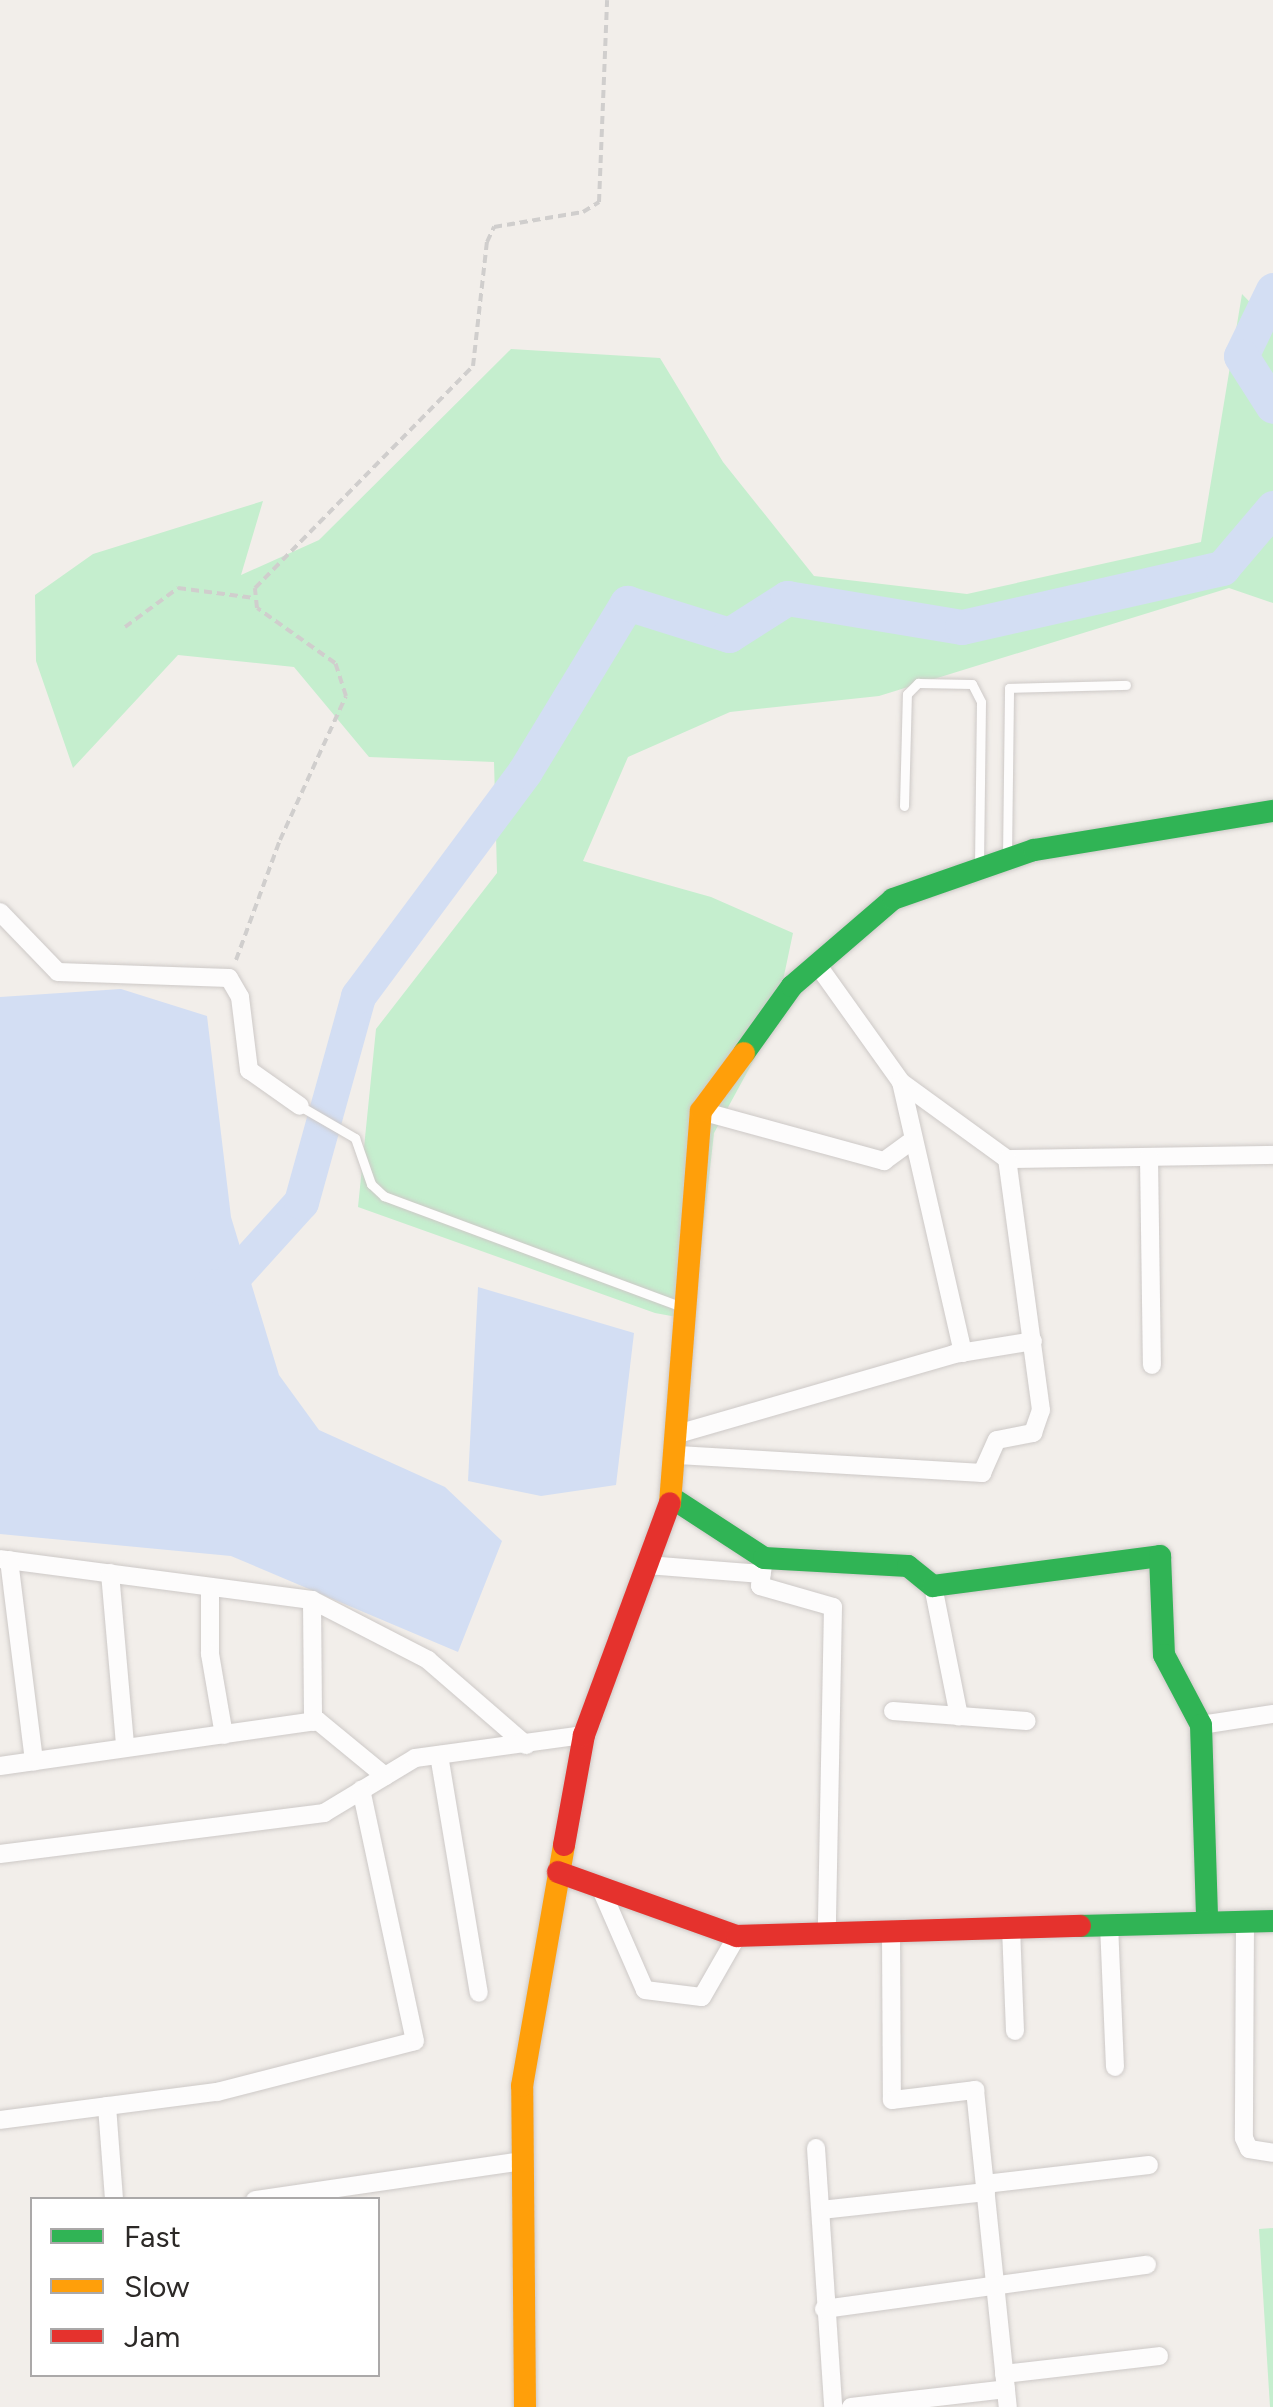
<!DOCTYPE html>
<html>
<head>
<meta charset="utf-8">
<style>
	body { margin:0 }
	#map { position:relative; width:1273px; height:2407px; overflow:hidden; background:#f2eeea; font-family:Figtree,sans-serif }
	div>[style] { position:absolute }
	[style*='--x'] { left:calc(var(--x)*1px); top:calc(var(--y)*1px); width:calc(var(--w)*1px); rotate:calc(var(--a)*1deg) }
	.green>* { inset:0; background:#c5eece }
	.water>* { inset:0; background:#d3def3 }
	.river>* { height:35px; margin:-17.5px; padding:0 17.5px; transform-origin:17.5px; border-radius:17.5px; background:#d3def3 }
	.path>* { height:4px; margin-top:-2px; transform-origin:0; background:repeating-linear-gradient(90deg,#d0cecd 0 8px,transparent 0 13px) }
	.roads { filter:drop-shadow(0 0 2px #cdc9c7) drop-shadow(0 0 2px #cdc9c7) }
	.lane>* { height:9px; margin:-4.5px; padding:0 4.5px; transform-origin:4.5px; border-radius:4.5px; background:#fdfcfc }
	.street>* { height:18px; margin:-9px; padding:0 9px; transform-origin:9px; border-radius:9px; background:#fdfcfc }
	.fast>* { height:22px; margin:-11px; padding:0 11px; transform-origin:11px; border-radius:11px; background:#30b455 }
	.slow>* { height:22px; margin:-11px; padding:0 11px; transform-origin:11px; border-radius:11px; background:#ff9f0a }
	.jam>* { height:22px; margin:-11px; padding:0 11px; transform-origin:11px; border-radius:11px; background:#e5322d }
	span { translate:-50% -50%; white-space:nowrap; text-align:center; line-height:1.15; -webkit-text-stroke:10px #fff; paint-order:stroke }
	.legend { position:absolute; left:30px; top:2197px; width:350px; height:180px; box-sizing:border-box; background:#fff; border:2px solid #aba9a9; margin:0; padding:12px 18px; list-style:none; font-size:30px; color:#2c2927 }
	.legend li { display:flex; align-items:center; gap:20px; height:50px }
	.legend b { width:50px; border:2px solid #aba9a9 }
</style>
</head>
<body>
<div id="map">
	<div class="green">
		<div style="clip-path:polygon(1242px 294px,1273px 326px,1273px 603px,1229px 588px,879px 696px,730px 712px,628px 757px,583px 861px,711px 897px,793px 933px,774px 1023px,714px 1133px,693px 1320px,655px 1313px,358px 1207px,376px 1029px,497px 873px,494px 762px,369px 757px,294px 667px,178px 655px,73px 768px,36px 661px,35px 595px,93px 554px,263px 501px,241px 575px,319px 540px,511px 349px,660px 358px,723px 462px,814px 576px,967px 594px,1201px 542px)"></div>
		<div style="clip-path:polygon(1273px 2228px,1273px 2407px,1270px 2407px,1259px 2229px)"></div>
	</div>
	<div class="water">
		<div style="clip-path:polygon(121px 989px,207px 1016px,231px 1217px,279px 1375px,319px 1430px,445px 1487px,502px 1541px,458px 1652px,231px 1556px,0 1534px,0 997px)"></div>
		<div style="clip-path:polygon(478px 1287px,634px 1333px,616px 1485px,541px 1496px,468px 1481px)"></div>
	</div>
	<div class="river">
		<div style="--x:1273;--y:290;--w:73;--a:115.9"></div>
		<div style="--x:1241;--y:356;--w:59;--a:57.4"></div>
		<div style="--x:210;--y:1286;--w:13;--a:9"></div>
		<div style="--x:223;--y:1288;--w:116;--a:-47.8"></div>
		<div style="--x:301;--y:1202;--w:214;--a:-74.5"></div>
		<div style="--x:358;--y:996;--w:280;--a:-53.4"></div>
		<div style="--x:525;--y:771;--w:197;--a:-58.7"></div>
		<div style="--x:627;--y:603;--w:107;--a:17.4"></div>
		<div style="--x:729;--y:635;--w:69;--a:-32.5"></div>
		<div style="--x:787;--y:598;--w:177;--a:9.4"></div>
		<div style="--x:962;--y:627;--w:267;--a:-12.8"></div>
		<div style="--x:1222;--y:568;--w:79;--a:-49.6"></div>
	</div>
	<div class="path">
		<div style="--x:125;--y:627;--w:66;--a:-36.3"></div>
		<div style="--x:178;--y:588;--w:77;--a:7.5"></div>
		<div style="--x:236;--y:960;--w:128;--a:-69.9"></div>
		<div style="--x:280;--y:840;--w:158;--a:-65.4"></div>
		<div style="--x:346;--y:696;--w:35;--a:-108"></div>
		<div style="--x:335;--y:663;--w:95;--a:-144.8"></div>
		<div style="--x:257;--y:608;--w:20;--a:-96"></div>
		<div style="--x:255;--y:588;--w:311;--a:-45.5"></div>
		<div style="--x:473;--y:366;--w:125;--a:-83.6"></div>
		<div style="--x:487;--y:242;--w:17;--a:-65"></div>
		<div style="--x:494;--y:227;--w:90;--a:-9.6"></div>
		<div style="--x:583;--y:212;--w:19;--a:-32"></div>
		<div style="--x:599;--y:202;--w:202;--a:-87.7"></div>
	</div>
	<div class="roads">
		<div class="lane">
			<div style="--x:904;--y:806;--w:112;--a:-88.5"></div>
			<div style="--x:907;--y:694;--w:16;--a:-45"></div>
			<div style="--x:918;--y:683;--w:54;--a:1.1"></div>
			<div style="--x:972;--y:684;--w:20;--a:63"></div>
			<div style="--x:981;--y:702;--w:164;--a:90.7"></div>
			<div style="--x:1007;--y:857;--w:169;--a:-89.3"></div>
			<div style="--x:1009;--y:688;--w:117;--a:-1.5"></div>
			<div style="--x:300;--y:1106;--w:64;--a:30.2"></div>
			<div style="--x:355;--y:1138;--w:49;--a:70.8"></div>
			<div style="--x:371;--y:1184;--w:18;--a:43"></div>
			<div style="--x:384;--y:1196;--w:318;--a:20.4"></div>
		</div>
		<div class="street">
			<div style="--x:0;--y:912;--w:83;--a:46"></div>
			<div style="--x:58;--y:972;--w:171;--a:2"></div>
			<div style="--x:229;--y:978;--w:22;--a:60"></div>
			<div style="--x:240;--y:997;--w:74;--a:83"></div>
			<div style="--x:249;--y:1070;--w:62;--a:35.2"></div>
			<div style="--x:819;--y:967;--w:141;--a:54.5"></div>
			<div style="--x:901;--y:1082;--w:131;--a:36"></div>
			<div style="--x:1007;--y:1159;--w:266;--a:-0.9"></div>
			<div style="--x:901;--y:1082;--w:278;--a:77.1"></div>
			<div style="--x:701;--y:1111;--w:190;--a:15.3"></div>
			<div style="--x:884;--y:1161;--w:36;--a:-36"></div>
			<div style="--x:1149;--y:1157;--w:208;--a:89.2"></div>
			<div style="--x:681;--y:1433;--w:284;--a:-16.1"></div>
			<div style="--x:954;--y:1354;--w:80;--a:-9.3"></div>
			<div style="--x:678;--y:1455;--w:305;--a:3.4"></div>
			<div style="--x:982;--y:1473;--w:36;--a:-66"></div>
			<div style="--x:997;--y:1440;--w:37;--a:-11"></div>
			<div style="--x:1033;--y:1433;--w:24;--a:-71"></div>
			<div style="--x:1041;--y:1410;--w:253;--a:-97.7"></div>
			<div style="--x:764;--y:1558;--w:28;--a:98"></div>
			<div style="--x:760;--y:1586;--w:76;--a:16"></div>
			<div style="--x:833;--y:1607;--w:326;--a:91.1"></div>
			<div style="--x:0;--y:1559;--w:315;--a:7.5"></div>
			<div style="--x:312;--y:1600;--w:131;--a:27.3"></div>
			<div style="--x:428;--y:1660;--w:130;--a:40.9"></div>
			<div style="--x:9;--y:1560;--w:203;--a:82.9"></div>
			<div style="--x:647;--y:1565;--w:115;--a:4.5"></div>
			<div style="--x:110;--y:1573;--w:173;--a:85"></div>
			<div style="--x:933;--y:1586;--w:133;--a:78.7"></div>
			<div style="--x:210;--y:1587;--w:67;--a:90"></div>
			<div style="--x:210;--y:1654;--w:82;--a:80.2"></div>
			<div style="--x:312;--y:1600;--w:122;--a:89.5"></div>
			<div style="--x:893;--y:1711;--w:134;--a:4.3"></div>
			<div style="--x:1201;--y:1725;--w:73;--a:-8.7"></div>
			<div style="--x:439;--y:1755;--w:241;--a:80.5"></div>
			<div style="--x:0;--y:1766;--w:321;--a:-8.1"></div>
			<div style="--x:318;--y:1721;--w:87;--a:39.4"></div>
			<div style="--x:0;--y:1854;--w:327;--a:-7.2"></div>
			<div style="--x:324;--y:1813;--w:106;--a:-31.1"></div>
			<div style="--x:415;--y:1758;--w:171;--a:-7.8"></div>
			<div style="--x:600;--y:1887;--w:112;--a:66.4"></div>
			<div style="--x:645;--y:1990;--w:57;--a:7"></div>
			<div style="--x:702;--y:1997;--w:70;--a:-60.2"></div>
			<div style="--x:1245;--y:1922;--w:216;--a:90.3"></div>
			<div style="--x:1244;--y:2138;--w:12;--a:66"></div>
			<div style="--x:1249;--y:2149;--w:24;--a:9"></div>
			<div style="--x:1109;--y:1924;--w:143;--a:87.6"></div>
			<div style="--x:1011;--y:1927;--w:104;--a:87.8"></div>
			<div style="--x:891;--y:1932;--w:168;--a:89.7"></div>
			<div style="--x:892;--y:2100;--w:84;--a:-6.9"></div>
			<div style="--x:975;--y:2090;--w:319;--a:84.1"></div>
			<div style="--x:107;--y:2106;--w:94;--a:85.7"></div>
			<div style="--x:0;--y:2120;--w:219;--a:-7.4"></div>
			<div style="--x:217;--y:2092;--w:204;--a:-14.4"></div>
			<div style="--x:415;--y:2041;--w:257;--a:-102.1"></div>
			<div style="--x:816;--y:2148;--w:260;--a:86.2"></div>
			<div style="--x:985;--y:2184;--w:165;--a:-6.6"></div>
			<div style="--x:255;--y:2200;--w:270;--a:-8.3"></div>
			<div style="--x:821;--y:2210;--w:166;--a:-6.2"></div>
			<div style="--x:824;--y:2309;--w:326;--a:-7.8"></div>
			<div style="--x:1004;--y:2374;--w:156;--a:-6.6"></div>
			<div style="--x:851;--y:2407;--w:156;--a:-6.6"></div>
		</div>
		<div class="fast">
			<div style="--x:744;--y:1053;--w:82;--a:-54.4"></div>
			<div style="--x:792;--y:986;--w:133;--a:-40.7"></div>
			<div style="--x:893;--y:899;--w:149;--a:-19.2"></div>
			<div style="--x:1034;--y:850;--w:242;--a:-9.3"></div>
			<div style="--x:672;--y:1498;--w:110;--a:33.1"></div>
			<div style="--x:764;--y:1558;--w:144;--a:3.2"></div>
			<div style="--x:908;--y:1566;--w:32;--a:39"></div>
			<div style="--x:933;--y:1586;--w:229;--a:-7.5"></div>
			<div style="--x:1160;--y:1556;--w:99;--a:87.7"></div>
			<div style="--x:1164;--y:1655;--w:79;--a:62.1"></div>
			<div style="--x:1201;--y:1725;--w:196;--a:88.2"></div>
			<div style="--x:1080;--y:1926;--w:193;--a:-1.5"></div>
		</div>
		<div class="slow">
			<div style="--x:670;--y:1503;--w:393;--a:-85.5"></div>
			<div style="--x:701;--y:1111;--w:72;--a:-53.4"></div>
			<div style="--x:525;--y:2407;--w:321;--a:-90.5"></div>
			<div style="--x:522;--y:2086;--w:245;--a:-80.1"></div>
		</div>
		<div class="jam">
			<div style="--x:564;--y:1845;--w:112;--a:-79.7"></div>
			<div style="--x:584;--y:1735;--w:247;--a:-69.7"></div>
			<div style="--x:558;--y:1872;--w:190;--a:19.7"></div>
			<div style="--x:737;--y:1936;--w:343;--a:-1.7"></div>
		</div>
	</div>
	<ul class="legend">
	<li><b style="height:12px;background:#30b455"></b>Fast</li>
	<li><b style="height:12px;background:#ff9f0a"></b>Slow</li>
	<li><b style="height:12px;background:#e5322d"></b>Jam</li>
	</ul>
</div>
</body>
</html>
